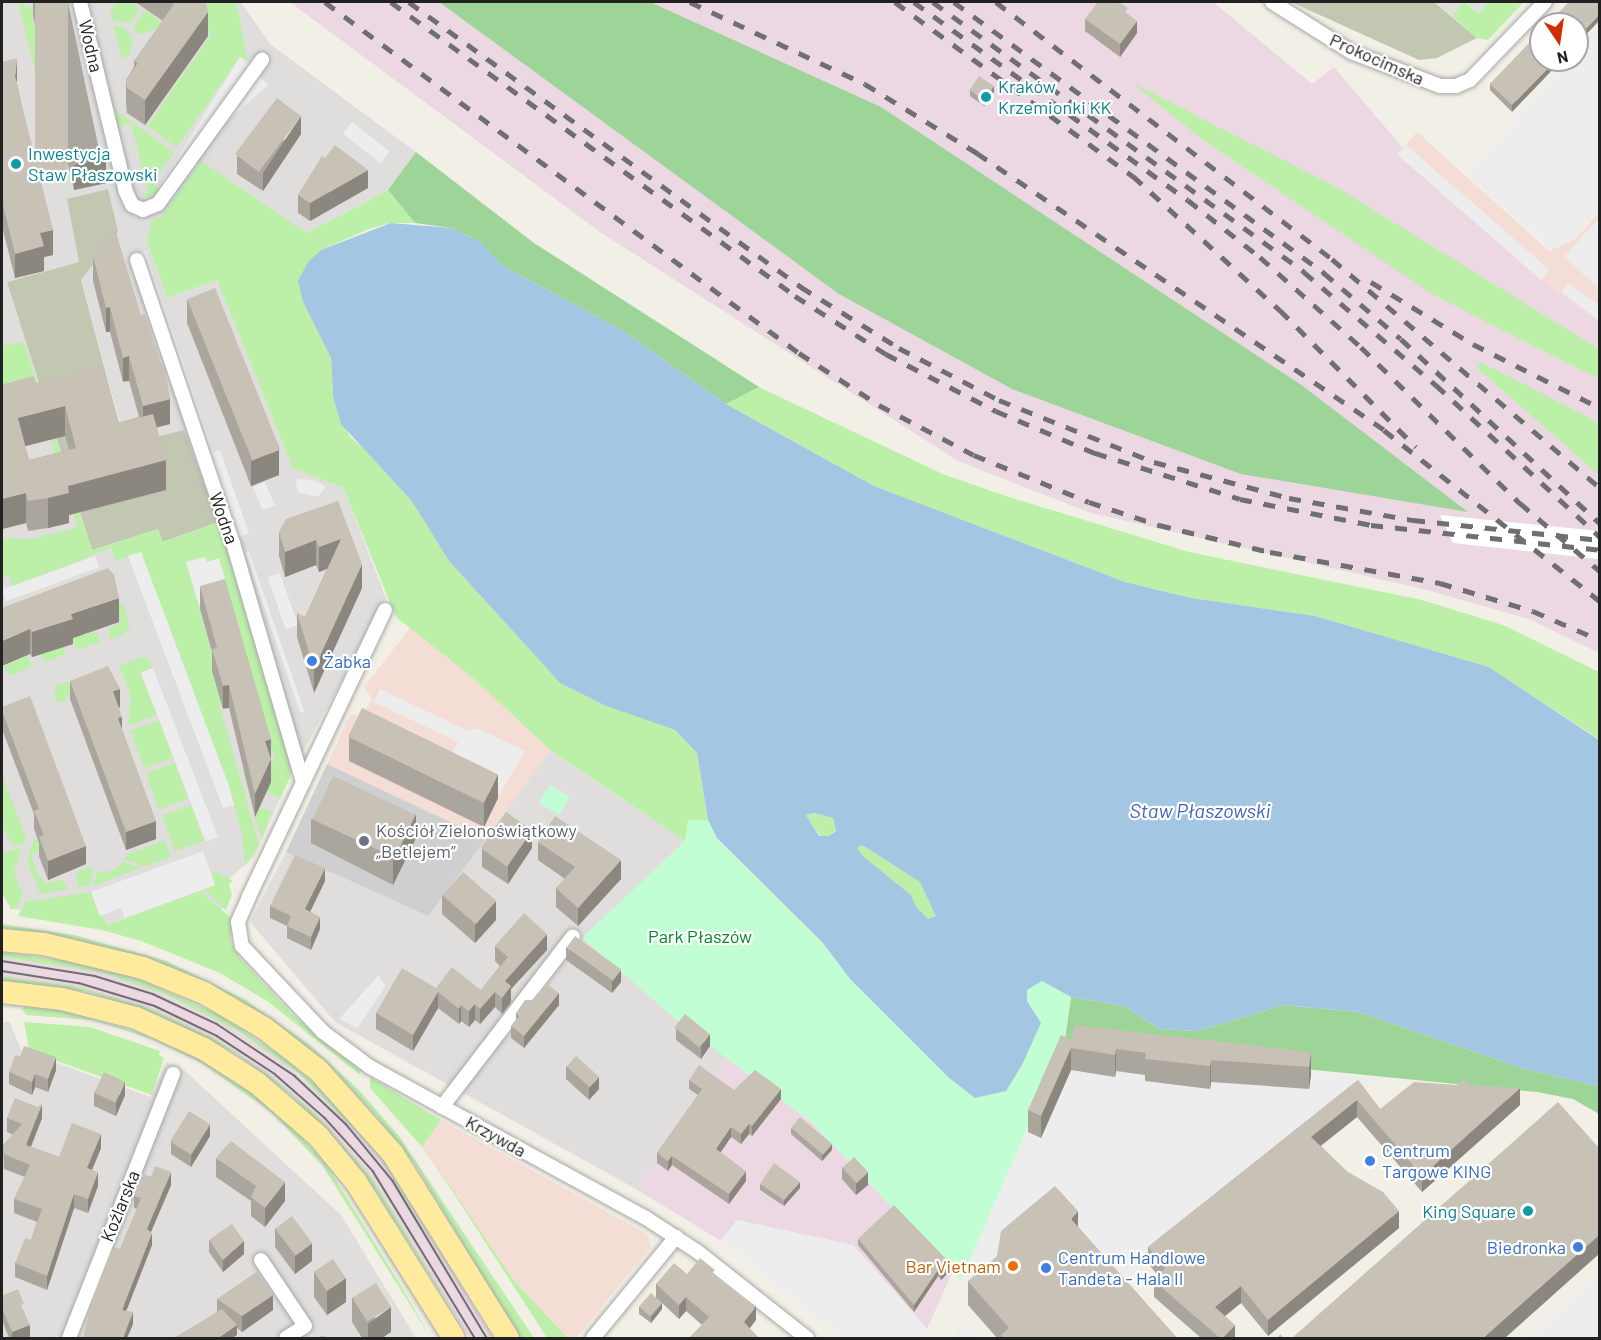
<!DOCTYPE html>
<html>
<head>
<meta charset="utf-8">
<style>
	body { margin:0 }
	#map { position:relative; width:1601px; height:1340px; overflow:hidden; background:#f2f0e6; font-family:Barlow,sans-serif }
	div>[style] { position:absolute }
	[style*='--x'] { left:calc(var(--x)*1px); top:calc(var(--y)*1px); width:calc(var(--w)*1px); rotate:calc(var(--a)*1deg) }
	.residential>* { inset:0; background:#dfdedd }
	.commercial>* { inset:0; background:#f4ddd4 }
	.industrial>* { inset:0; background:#ebd8e3 }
	.religious>* { inset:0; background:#cfcfcf }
	.construction>* { inset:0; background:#c2c7b1 }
	.grass>* { inset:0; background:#bcf0a8; transform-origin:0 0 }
	.forest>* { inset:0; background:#9cd597 }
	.park>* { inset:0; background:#c1fed3; transform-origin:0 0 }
	.parking>* { inset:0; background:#ededed; transform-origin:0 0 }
	.water>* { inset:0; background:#a3c6e3 }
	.pier>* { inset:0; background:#fff }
	.roads { filter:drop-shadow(0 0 2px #a8a8a8) drop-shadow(0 0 2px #a8a8a8) }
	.street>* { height:14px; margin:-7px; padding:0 7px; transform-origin:7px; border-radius:7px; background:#fff }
	.primary>* { height:22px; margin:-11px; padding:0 11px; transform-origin:11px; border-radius:11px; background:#ffeb9e }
	.tram>* { height:1.5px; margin:-0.75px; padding:0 0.75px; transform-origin:0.75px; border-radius:0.75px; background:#6f6f6f }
	.rail>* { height:4.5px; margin-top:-2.25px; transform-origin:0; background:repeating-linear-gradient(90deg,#6f6f6f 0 12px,transparent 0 24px) }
	.wall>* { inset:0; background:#aba69d }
	.shaded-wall>* { inset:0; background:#8b877f; transform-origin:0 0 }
	.building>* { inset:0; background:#c7c1b6; transform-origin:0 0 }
	.dots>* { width:16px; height:16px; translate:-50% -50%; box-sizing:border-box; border:3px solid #fff; border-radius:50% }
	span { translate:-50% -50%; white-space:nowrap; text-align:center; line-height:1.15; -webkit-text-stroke:4.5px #fff; paint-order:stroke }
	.street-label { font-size:18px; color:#212121 }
	.culture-label { font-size:18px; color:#0d838f }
	.left { translate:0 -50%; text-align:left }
	.right { translate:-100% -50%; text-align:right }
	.shop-label { font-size:18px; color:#366cbe }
	.worship-label { font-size:18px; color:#5b616d }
	.park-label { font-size:18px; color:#02862a }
	.food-label { font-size:18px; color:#c56008 }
	.water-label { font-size:20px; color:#4364ba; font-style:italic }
	.frame { position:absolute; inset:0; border:3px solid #212121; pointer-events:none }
	.north { position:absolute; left:1529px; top:12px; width:60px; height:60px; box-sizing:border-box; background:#fff; border:2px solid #a6a6a6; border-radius:50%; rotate:167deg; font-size:16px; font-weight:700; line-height:24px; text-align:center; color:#212121 }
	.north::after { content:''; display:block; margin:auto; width:21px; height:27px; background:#d12e00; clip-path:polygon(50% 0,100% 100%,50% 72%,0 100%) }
</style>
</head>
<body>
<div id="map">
	<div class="residential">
		<div style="clip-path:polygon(evenodd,2px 2px,241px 2px,270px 44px,416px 152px,388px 190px,307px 233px,201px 162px,162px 216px,151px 222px,147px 241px,167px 298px,217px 280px,293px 469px,343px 487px,386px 598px,293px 770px,254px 857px,230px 878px,224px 908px,218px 911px,125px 918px,107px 925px,63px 911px,11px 909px,2px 892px,2px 2px,118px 232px,81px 280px,126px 445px,218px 522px,158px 529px,92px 550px,7px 282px,79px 262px,118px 232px)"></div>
		<div style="clip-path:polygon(1434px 2px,1464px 2px,1452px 16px)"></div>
		<div style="clip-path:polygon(1465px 2px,1489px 2px,1479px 13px)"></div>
		<div style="clip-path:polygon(550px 750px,685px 841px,583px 938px,684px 1026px,730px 1057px,636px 1189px,335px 1022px,250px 922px,286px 852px,428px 916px)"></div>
		<div style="clip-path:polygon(2px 1022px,10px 1022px,21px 1050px,151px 1097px,166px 1062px,184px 1070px,341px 1215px,416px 1338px,2px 1338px)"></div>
	</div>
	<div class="commercial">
		<div style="clip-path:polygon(1417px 132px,1549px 251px,1574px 240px,1599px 213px,1599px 321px,1532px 273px,1396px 155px)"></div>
		<div style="clip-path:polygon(410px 628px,473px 678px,550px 750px,486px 839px,327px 764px,350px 715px,362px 714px,372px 699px,364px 687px)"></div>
		<div style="clip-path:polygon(441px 1120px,647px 1234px,651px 1247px,576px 1338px,568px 1338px,515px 1282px,422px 1147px)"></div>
	</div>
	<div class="industrial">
		<div style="clip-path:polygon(1213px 2px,1312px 84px,1334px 67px,1403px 148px,1397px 155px,1532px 273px,1599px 321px,1599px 653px,1529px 619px,1427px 590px,1091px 513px,958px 461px,600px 232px,291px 3px)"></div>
		<div style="clip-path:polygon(2px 957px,99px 972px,153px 990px,219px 1020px,278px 1058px,331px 1103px,377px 1153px,417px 1210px,492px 1338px,470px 1338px,373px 1179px,317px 1115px,277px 1081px,221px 1042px,153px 1009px,79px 987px,2px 976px)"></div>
		<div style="clip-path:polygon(730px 1057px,811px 1122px,953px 1271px,927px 1329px,853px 1245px,737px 1220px,721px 1241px,636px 1189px)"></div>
	</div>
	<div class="religious">
		<div style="clip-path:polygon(327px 764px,486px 839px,428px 916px,286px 852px)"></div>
	</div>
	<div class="construction">
		<div style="clip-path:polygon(1291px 2px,1434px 2px,1477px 38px,1437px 58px,1419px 60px)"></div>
		<div style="clip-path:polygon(108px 189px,118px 232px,81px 280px,125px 445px,184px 430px,218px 522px,162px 542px,158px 529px,92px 550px,7px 282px,79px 262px,67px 199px)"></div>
	</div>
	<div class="grass">
		<div style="clip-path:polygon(18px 2px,24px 2px,25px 8px,70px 2px,71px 6px,32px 16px,70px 178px,63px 180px,69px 209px)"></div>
		<div style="clip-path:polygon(117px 2px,131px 2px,140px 8px,130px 24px,112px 20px,110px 12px)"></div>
		<div style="clip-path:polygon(197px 2px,236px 2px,248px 62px,240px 57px,177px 147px,147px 126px,210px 36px,205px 6px)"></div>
		<div style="clip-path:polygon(1464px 2px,1479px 13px,1489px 2px,1524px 2px,1488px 40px,1477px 38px,1452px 16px)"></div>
		<div style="clip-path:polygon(145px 10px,166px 25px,137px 35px,133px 28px)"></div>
		<div style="clip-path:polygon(113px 25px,125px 28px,132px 37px,131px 52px,122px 60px)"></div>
		<div style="clip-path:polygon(1129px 81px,1338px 188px,1599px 349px,1599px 379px,1437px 297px,1207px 143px)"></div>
		<div style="clip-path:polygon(115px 110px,174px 152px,152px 183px,162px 191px,154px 197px,138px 194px,148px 192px,131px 123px,118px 126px)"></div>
		<div style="clip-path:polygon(201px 161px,307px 233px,388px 190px,415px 223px,391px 223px,369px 229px,321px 250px,303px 302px,331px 358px,333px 396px,350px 437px,371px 454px,411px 500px,449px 561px,560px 683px,606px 706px,675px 730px,697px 753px,708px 820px,684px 849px,685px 841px,550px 750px,473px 678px,396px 617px,343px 487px,293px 469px,217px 280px,167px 298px,147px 241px,151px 221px,162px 216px)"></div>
		<div style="clip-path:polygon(24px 342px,92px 551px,158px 529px,163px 542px,218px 522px,293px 770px,280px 799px,267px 792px,260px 807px,253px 808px,242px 770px,275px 760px,226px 591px,205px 557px,186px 562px,217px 670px,221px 710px,259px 845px,245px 866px,242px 834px,230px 789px,141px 552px,116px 561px,111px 548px,13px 587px,9px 575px,2px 578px,2px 538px,32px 539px,78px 527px,38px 399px,2px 406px,2px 346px)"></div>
		<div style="clip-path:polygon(1481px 362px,1599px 423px,1599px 475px,1477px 368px)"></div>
		<div style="clip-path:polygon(759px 387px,945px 475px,1009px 497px,1189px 552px,1422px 600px,1503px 625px,1599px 672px,1599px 739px,1489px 667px,1315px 616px,1191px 598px,1125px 582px,874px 486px,726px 404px)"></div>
		<div style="clip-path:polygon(123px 603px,130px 627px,124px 634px,110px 640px,108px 628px,120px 623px,117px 605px)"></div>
		<div style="clip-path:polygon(97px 632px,100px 642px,77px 650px,72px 637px)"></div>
		<div style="left:61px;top:641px;width:14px;height:23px;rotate:69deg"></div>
		<div style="clip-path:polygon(27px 654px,32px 666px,9px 676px,5px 666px)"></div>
		<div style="clip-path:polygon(146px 656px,153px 668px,141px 673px,157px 715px,128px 726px,131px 697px,119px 665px)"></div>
		<div style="clip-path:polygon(80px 678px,81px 691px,65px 697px,66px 701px,56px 702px,54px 686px)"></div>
		<div style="left:159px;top:720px;width:40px;height:31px;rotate:69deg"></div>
		<div style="left:175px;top:763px;width:38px;height:31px;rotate:70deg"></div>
		<div style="clip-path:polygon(2px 774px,26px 838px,24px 844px,13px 846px,2px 825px)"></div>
		<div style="left:191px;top:805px;width:38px;height:31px;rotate:70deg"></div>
		<div style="clip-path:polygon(263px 808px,271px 811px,262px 839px,253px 812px)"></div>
		<div style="clip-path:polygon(814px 813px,833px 818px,836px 830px,829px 836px,820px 836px,806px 815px)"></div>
		<div style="clip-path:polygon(34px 839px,39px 839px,43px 850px,31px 855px,38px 874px,46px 884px,60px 879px,69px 889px,40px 894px,27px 860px)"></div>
		<div style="clip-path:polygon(165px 840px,171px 857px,144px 867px,125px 859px,126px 855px)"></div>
		<div style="clip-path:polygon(862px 845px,920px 882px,937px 916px,928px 919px,915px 907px,911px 895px,864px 857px,857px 848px)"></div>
		<div style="clip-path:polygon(22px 848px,14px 872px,23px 896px,16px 909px,11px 909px,2px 892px,2px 853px)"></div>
		<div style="clip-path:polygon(123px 862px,140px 868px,93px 886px,98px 872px,113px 871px)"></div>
		<div style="clip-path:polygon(89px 867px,94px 870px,89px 886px,78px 888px,76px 872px)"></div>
		<div style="clip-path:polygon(217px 872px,233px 881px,229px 884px,232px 895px,226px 910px,204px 889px,215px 885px,211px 874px)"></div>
		<div style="clip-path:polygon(200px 891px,231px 918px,231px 942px,239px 957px,291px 1013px,361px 1071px,359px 1074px,267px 1001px,220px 973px,141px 941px,102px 930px,18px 916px,25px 902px,91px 892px,107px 925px)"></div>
		<div style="clip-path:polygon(2px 924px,74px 935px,166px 961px,244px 999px,309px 1044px,358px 1089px,399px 1136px,534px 1338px,520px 1338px,414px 1163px,374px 1113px,330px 1067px,136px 955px,73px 939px,2px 928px)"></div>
		<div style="clip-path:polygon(2px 952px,80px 963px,141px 980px,221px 1016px,281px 1056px,318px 1086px,378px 1152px,430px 1227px,495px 1338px,377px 1152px,298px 1073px,236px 1030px,166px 995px,99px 972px,2px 957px)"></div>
		<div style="clip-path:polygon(2px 976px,79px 987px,153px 1009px,221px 1042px,277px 1081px,317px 1115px,373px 1179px,470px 1338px,370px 1182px,336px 1140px,289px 1093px,235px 1053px,158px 1015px,89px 992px,2px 981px)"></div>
		<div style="clip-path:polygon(27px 1005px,59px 1009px,153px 1037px,204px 1062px,253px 1094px,291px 1126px,325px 1163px,337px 1182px,400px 1284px,431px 1338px,322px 1165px,271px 1112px,203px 1064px,152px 1039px,92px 1020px,26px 1015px,22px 1009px)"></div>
		<div style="clip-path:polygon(24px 1022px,90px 1027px,160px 1051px,159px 1055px,164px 1058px,152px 1095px,29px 1051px)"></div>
		<div style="clip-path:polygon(370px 1077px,441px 1120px,422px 1147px,370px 1088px)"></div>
		<div style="clip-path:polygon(431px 1158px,515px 1282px,568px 1338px,547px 1338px)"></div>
	</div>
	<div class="forest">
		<div style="clip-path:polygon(439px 2px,650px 2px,881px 107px,1300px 384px,1468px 512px,1241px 474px,1012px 389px,839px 294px)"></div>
		<div style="clip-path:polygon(416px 152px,534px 243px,759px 387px,726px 404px,622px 330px,503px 266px,480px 242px,452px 228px,415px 223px,388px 190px)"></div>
		<div style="clip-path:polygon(1071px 997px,1124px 1006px,1160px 1029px,1198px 1031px,1283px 1005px,1359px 1012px,1525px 1069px,1599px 1086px,1599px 1114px,1573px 1099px,1537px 1092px,1064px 1045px)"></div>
	</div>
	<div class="park">
		<div style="left:550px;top:785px;width:23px;height:21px;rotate:31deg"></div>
		<div style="clip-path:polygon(688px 820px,708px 820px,717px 838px,823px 943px,850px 979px,948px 1077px,975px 1097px,1022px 1065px,1041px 1023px,1027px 1001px,1027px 990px,1042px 981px,1071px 997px,1064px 1045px,961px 1280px,811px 1122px,684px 1026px,582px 938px,685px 841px)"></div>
	</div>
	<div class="parking">
		<div style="clip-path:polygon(1599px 26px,1599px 211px,1573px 239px,1550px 250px,1467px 174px,1519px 123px,1512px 116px,1566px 60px,1577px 60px,1577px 49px)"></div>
		<div style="left:240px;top:57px;width:13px;height:155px;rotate:32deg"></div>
		<div style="left:260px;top:76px;width:12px;height:97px;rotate:48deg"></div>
		<div style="left:352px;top:122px;width:48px;height:15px;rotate:38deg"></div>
		<div style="left:1406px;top:145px;width:190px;height:13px;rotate:41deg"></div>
		<div style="clip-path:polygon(1599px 218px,1599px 288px,1564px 257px)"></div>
		<div style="clip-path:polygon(146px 251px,214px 452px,220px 450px,249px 533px,236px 538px,137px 254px)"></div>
		<div style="clip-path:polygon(1569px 283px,1599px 305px,1599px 320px,1561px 292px)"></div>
		<div style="clip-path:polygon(295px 479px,312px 480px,326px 486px,318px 497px,298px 492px)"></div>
		<div style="left:265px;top:482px;width:25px;height:13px;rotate:67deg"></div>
		<div style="left:249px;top:551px;width:170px;height:4px;rotate:71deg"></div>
		<div style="clip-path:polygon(141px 552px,230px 789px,234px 806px,223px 808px,128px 556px)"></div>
		<div style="left:95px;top:556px;width:12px;height:99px;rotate:70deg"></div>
		<div style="clip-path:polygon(205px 557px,207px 562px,219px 558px,226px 583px,220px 585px,224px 599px,199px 606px,186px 562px)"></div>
		<div style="left:280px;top:573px;width:55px;height:13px;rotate:71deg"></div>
		<div style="left:153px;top:668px;width:181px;height:13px;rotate:69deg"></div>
		<div style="clip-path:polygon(380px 689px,468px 731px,477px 728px,525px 751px,499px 795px,445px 769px,458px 742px,374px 702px)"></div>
		<div style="clip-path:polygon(203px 851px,215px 885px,125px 918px,121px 908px,100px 916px,91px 892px)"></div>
		<div style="clip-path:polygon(378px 976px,386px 986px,357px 1028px,339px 1019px)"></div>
		<div style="clip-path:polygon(1064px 1045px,1380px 1079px,1125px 1280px,1057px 1202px,972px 1296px,961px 1280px)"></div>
		<div style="clip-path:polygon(737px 1220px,853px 1245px,927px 1329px,922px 1338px,842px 1338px,833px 1333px,721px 1241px)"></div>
		<div style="clip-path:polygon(1599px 1274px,1599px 1338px,1528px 1338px)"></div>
		<div style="clip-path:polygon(960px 1323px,974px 1338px,953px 1338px)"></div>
	</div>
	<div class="water">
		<div style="clip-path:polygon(evenodd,391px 223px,452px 228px,480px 242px,503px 266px,622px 330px,726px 404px,874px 486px,1125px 582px,1191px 598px,1315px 616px,1489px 667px,1599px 740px,1599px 1086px,1525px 1069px,1359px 1012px,1283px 1005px,1198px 1031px,1160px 1029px,1124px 1006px,1071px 997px,1042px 981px,1027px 990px,1027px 1001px,1041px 1023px,1022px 1065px,1006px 1091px,975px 1098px,948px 1077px,850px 979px,823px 943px,717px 838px,708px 820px,697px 753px,675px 730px,606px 706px,560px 683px,449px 561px,411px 500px,341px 424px,333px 396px,331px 358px,303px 302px,298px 281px,308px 262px,321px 250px,391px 223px,814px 813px,833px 818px,836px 831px,829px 836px,819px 836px,806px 815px,814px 813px,391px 223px,862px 845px,920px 882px,936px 916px,928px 919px,916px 907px,911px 895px,864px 857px,857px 848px,862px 845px)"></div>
	</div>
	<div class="pier">
		<div style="clip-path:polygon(1440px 515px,1599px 531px,1599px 559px,1453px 543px)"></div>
	</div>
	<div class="roads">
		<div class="street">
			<div style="--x:80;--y:2;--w:195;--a:76.4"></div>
			<div style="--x:126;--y:192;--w:14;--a:65"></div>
			<div style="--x:132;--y:205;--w:12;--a:24"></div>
			<div style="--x:143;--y:210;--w:16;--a:-22"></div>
			<div style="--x:158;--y:204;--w:178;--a:-54.2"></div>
			<div style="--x:1272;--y:2;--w:93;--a:32.3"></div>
			<div style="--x:1351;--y:52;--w:95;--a:20.9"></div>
			<div style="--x:1440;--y:86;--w:16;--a:0"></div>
			<div style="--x:1456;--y:86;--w:15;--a:-23"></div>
			<div style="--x:1470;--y:80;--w:108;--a:-46.1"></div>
			<div style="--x:137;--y:260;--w:299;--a:71.3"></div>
			<div style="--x:233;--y:543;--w:246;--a:73.7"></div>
			<div style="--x:385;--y:610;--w:318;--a:115.4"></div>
			<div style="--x:249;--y:897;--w:27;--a:114"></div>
			<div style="--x:238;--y:922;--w:24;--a:81"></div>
			<div style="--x:242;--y:946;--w:118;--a:46.7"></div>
			<div style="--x:323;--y:1032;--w:59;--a:36.7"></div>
			<div style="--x:370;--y:1067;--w:315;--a:28.7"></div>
			<div style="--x:646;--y:1218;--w:62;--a:33.2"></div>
			<div style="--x:698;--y:1252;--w:139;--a:38.3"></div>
			<div style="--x:442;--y:1107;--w:215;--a:-52.5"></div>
			<div style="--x:261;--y:1260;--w:79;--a:56.3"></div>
			<div style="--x:305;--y:1326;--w:22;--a:148"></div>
			<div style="--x:69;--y:1338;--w:284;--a:-68.5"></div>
			<div style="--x:593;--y:1338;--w:131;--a:-50.6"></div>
		</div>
		<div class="primary">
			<div style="--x:2;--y:940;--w:42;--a:5.4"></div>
			<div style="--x:44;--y:944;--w:102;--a:13.6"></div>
			<div style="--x:143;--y:968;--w:66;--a:22.3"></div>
			<div style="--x:204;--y:993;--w:69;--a:30.3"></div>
			<div style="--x:264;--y:1028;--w:68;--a:37.9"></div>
			<div style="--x:318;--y:1070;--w:113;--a:48.2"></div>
			<div style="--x:393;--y:1154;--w:217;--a:58"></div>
			<div style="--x:2;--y:992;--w:60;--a:6.7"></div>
			<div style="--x:62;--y:999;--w:76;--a:14.4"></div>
			<div style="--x:136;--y:1018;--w:75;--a:24.5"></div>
			<div style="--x:204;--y:1049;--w:63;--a:32.7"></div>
			<div style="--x:257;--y:1083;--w:81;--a:41"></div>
			<div style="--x:318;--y:1136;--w:60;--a:50.4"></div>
			<div style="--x:356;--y:1182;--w:184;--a:57.9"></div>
		</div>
	</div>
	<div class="tram">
		<div style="--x:2;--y:961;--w:94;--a:9.2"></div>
		<div style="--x:95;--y:976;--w:61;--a:17.2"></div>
		<div style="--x:153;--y:994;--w:71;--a:25.1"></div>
		<div style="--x:217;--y:1024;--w:94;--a:33.7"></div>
		<div style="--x:295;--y:1076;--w:70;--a:43.3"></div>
		<div style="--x:346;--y:1124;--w:74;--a:50.5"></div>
		<div style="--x:393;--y:1181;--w:183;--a:59.1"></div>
		<div style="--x:2;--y:971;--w:78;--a:8.9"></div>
		<div style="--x:79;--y:983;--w:79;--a:16.8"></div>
		<div style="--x:155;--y:1006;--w:69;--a:25.8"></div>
		<div style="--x:217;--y:1036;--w:69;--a:33.2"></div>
		<div style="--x:275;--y:1074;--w:67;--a:41.3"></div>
		<div style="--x:325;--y:1118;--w:72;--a:47.8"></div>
		<div style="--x:373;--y:1171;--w:196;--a:58.6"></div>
	</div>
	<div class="rail">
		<div style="--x:325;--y:2;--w:590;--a:36.52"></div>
		<div style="--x:799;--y:353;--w:95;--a:33"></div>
		<div style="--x:879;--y:405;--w:107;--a:27.8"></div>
		<div style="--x:974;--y:455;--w:124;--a:22.2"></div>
		<div style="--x:1089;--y:502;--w:74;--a:18.2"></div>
		<div style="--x:1159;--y:525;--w:114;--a:13.7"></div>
		<div style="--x:1270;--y:552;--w:173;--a:10.3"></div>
		<div style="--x:1440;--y:583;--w:97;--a:16.8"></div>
		<div style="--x:1533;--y:611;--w:73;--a:23.4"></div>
		<div style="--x:391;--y:2;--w:500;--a:36"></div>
		<div style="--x:795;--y:296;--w:108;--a:32.5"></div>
		<div style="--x:886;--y:354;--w:124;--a:27.4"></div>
		<div style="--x:996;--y:411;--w:108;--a:23"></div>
		<div style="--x:1095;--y:453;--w:152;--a:17.6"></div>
		<div style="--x:1240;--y:499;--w:134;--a:11.2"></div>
		<div style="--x:1371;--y:525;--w:230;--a:6.2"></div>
		<div style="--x:409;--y:2;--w:485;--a:36"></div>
		<div style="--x:801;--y:287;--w:115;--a:31.9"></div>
		<div style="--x:899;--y:348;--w:113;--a:27.5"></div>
		<div style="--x:999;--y:400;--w:167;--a:21.8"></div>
		<div style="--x:1154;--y:462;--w:140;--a:14.9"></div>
		<div style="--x:1289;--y:498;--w:126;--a:10.1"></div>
		<div style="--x:1413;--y:520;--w:188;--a:6.1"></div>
		<div style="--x:690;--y:2;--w:193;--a:25.1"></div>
		<div style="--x:865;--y:84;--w:132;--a:31.6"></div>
		<div style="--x:977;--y:153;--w:492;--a:34.2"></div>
		<div style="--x:1384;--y:430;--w:275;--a:38.4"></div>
		<div style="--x:895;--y:2;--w:295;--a:36.2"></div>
		<div style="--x:1133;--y:176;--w:199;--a:42.4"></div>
		<div style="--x:1280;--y:310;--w:193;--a:45.2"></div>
		<div style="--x:914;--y:2;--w:338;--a:35.9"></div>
		<div style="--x:1188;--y:200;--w:92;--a:38.4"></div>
		<div style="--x:1260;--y:257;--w:135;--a:41.7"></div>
		<div style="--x:1361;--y:347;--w:223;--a:44.5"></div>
		<div style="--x:1520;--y:503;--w:105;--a:40.4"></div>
		<div style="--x:933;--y:2;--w:459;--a:36"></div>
		<div style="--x:1304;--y:272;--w:174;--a:40.6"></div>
		<div style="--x:1436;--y:385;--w:224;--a:42.8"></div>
		<div style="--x:954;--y:2;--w:459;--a:36.2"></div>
		<div style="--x:1324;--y:273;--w:101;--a:40.6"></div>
		<div style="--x:1401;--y:339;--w:271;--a:42.8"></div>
		<div style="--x:996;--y:2;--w:423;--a:37.4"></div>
		<div style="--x:1332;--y:259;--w:353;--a:40.5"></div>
		<div style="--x:1371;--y:282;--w:119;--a:31.3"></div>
		<div style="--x:1473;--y:344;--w:142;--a:26.7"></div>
	</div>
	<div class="wall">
		<div style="clip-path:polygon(33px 2px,68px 2px,106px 183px,74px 190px,33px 16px)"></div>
		<div style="clip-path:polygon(135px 2px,206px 2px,208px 36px,145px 125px,127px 113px,126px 104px,126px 80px,134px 67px,134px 61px,163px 21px)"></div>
		<div style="clip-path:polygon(1128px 14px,1137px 33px,1120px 57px,1085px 31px,1085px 19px)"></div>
		<div style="clip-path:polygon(1541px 31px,1512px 112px,1490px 90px,1490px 84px)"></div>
		<div style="clip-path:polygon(2px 62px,17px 84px,53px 255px,44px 257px,44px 271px,15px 278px,2px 226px)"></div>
		<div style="clip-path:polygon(970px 90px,994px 92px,984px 106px,970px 96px)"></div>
		<div style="clip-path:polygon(301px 134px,263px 191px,237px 174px,237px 156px)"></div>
		<div style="clip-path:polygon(368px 188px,310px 221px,298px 213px,298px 195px)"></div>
		<div style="clip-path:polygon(evenodd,93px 256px,170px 424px,157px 427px,166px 490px,69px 515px,69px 523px,48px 528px,28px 531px,26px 523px,2px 529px,2px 388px,36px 383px,118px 423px,139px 417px,129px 381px,123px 382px,110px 332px,106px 332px,93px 281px,93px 256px,65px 436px,69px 450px,29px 460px,25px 446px,65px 436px)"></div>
		<div style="clip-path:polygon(187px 299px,279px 475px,251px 486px,187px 323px)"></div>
		<div style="clip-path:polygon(338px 501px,362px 588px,314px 693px,297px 637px,297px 613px,305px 617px,327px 569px,319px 572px,316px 565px,285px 577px,279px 556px,279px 532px)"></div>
		<div style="clip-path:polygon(200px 586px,271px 757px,271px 782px,255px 817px,229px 708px,223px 709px,212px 671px,212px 652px,200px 609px)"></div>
		<div style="clip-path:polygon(2px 608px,119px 622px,73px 638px,73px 644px,32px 657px)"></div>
		<div style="clip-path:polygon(70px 681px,120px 707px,119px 708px,122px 731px,156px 839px,126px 850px,70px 699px)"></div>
		<div style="clip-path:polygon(2px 707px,86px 864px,48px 880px,39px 856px,39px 843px,34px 829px,34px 814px,2px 729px)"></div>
		<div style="clip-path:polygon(349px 737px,498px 798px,484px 827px,349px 761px)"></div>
		<div style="clip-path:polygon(311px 819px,416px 838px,393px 885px,311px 843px)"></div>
		<div style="clip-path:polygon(538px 842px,621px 879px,578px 926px,556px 907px,556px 888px,565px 879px,538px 860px)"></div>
		<div style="clip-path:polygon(532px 848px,508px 884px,482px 867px,482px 849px)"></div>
		<div style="clip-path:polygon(325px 881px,310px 912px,320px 929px,311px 950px,287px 938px,287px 926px,270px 918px,270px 906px)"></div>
		<div style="clip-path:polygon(442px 895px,496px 920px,475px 943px,442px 914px)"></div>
		<div style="clip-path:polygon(495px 946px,547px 950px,511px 989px,511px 1002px,502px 1014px,495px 1007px,480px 1024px,475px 1020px,469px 1027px,461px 1021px,459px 1024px,438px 1008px,413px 1051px,376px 1029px,376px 1013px,436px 988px,481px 990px,500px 966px,495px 961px)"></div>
		<div style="clip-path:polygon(566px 947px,621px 982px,612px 993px,566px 960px)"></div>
		<div style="clip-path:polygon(559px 1005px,524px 1048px,511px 1038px,511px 1026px,516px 1020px,516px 1013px)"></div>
		<div style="clip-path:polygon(676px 1028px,710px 1046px,701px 1059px,676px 1040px)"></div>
		<div style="clip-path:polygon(1072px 1040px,1311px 1052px,1311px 1075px,1309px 1089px,1211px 1082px,1210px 1089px,1145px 1081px,1145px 1075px,1116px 1071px,1115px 1077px,1071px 1070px,1041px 1138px,1028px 1132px,1028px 1110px)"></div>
		<div style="clip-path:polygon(566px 1066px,599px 1089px,589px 1100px,566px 1079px)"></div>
		<div style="clip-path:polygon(56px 1070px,48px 1092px,35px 1087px,32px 1095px,9px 1084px,9px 1072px)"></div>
		<div style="clip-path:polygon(689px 1080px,734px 1090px,781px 1099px,752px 1136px,749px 1134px,741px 1144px,731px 1137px,720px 1153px,746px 1181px,729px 1204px,672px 1165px,668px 1171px,657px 1163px,657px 1153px,698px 1095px,689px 1089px)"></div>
		<div style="clip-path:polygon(1358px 1080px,1380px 1109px,1471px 1085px,1520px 1105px,1422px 1192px,1357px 1117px,1321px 1146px,1399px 1228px,1268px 1336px,1241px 1303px,1225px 1316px,1235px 1338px,1201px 1338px,1154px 1297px,1154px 1281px,1158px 1276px,1148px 1263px,1148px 1247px)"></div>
		<div style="clip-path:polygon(94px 1093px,125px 1095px,116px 1116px,94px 1106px)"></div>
		<div style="clip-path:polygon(7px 1118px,42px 1118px,31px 1147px,59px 1157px,101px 1148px,92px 1170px,98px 1186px,88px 1213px,74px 1208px,47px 1290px,15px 1277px,15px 1263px,31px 1240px,37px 1222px,14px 1213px,14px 1199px,25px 1177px,4px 1169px,3px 1145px,13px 1135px,7px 1132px)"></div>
		<div style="clip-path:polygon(791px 1128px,832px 1150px,822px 1161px,791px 1134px)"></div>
		<div style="clip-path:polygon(210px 1136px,191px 1167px,171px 1154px,171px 1142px)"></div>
		<div style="clip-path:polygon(216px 1158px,285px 1201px,265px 1227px,251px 1216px,251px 1201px,216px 1177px)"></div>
		<div style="clip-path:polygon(842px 1167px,868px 1185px,856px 1195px,842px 1179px)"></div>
		<div style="clip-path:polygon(760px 1184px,800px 1188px,784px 1206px,760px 1190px)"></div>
		<div style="clip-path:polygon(171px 1185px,151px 1232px,152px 1245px,126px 1311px,133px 1324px,127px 1338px,120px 1249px,137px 1209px,134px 1208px,134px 1196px)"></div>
		<div style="clip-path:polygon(1078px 1227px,1177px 1338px,997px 1338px,968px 1305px,968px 1281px)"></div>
		<div style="clip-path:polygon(275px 1228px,312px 1261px,295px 1274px,275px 1247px)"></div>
		<div style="clip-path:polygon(858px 1239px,951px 1270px,941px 1280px,938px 1276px,914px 1312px,858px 1245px)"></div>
		<div style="clip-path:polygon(209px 1240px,244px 1254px,223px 1272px,209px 1252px)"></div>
		<div style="clip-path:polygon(314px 1272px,346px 1302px,327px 1315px,314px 1297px)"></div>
		<div style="clip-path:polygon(687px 1274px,715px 1277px,756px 1320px,702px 1325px,686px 1311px,679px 1319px,662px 1303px,662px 1309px,651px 1323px,639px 1314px,639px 1307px,656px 1298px,656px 1284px)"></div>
		<div style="clip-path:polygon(352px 1297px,391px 1332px,382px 1338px,362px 1338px,352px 1322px)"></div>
		<div style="clip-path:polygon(217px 1299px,273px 1310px,242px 1332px,237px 1328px,237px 1335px,217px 1312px)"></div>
		<div style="clip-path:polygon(2px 1301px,24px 1313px,30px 1337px,27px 1338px,9px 1338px,2px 1320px)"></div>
	</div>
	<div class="shaded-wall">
		<div style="clip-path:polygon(208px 12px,208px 36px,145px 125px,145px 100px)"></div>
		<div style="clip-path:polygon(1599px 15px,1599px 21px,1577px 44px,1577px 38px)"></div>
		<div style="clip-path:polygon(1137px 21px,1137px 33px,1120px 57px,1120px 44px)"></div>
		<div style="clip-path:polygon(17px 58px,17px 83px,15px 77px)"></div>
		<div style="clip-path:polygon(1556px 60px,1562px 60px,1512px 112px,1512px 105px)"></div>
		<div style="clip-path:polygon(994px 86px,994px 92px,984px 106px,984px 99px)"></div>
		<div style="clip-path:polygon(301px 116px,301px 134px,263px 191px,263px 173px)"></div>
		<div style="clip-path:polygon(106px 158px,106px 183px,74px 190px,74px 165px)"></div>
		<div style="clip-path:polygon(368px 170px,368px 188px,310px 221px,310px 203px)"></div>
		<div style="clip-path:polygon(53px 230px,53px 255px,44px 257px,44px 271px,15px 278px,15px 254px,40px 233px)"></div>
		<div style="left:110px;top:307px;width:25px;height:4px;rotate:90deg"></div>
		<div style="left:129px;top:356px;width:25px;height:6px;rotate:90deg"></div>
		<div style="clip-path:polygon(170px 399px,170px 424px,143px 431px,143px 406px)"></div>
		<div style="clip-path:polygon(65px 406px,65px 436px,18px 448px,18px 418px)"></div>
		<div style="clip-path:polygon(279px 450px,279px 475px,251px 486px,251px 461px)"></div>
		<div style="clip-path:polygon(166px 460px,166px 490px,69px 515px,69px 523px,48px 528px,48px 498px,68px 486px)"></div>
		<div style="clip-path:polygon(26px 493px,26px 523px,2px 529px,2px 499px)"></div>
		<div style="clip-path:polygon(341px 539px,341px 563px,319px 572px,319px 547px)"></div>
		<div style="clip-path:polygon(316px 540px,316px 565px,285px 577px,285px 552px)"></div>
		<div style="clip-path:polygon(362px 564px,362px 588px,314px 693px,314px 669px)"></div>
		<div style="clip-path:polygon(119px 598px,119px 622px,73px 638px,73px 644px,32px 657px,32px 632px,71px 614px)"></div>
		<div style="clip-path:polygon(30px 629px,30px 654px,2px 666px,2px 641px)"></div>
		<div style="left:229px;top:685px;width:23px;height:6px;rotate:90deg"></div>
		<div style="clip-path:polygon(120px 689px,120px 707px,113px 710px,113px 691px)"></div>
		<div style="clip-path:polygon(122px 717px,122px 735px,118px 718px)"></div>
		<div style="clip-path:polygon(271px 739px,271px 782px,255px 817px,255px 794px,265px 741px)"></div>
		<div style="clip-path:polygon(498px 774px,498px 798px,484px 827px,484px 803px)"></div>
		<div style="clip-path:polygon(416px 814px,416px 838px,393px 885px,393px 860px)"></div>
		<div style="clip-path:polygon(156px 821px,156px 839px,126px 850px,126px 832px)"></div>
		<div style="clip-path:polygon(532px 830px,532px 848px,508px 884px,508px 866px)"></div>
		<div style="clip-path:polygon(86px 846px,86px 864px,48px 880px,48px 861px)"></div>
		<div style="clip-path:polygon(621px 860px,621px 879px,578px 926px,578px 908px)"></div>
		<div style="clip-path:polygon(325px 868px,325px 881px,305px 922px,305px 909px)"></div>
		<div style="clip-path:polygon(496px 901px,496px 920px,475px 943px,475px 924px)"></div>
		<div style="clip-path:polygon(320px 917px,320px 929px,311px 950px,311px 937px)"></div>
		<div style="clip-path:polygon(547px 934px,547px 950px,511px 989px,511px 1002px,502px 1014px,502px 998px,505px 981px)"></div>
		<div style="clip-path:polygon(621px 970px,621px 982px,612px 993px,612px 981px)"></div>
		<div style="clip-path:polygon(438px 992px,438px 1008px,413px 1051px,413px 1035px)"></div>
		<div style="clip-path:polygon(495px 992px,495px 1007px,480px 1024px,480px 1009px)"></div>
		<div style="clip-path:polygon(559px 993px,559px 1005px,524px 1048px,524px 1036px)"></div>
		<div style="clip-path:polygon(475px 1004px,475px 1020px,469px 1027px,469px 1011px)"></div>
		<div style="clip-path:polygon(461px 1005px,461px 1021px,459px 1024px,459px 1009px)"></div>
		<div style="clip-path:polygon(710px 1034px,710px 1046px,701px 1059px,701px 1046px)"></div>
		<div style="clip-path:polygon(1071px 1048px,1071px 1070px,1041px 1138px,1041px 1116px)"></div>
		<div style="clip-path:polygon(1116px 1049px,1116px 1071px,1115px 1077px,1115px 1055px)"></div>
		<div style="clip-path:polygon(1311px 1052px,1311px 1075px,1309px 1089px,1309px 1067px)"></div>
		<div style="clip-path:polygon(56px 1057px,56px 1070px,48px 1092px,48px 1079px)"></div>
		<div style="clip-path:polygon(1211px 1060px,1211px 1082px,1210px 1089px,1210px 1066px)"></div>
		<div style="clip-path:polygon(35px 1074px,35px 1087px,32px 1095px,32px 1082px)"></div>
		<div style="clip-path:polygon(599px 1077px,599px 1089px,589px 1100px,589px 1088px)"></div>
		<div style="clip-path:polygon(125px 1082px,125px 1095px,116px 1116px,116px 1103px)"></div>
		<div style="clip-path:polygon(1520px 1088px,1520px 1105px,1422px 1192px,1422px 1176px)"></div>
		<div style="clip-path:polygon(781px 1089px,781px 1099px,752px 1136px,752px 1126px)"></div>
		<div style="clip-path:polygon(1357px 1100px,1357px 1117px,1311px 1153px,1311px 1137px)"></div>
		<div style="clip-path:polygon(42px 1104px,42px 1118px,26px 1159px,26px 1145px)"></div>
		<div style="clip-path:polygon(210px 1124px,210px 1136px,191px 1167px,191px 1155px)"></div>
		<div style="clip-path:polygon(749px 1124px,749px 1134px,741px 1144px,741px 1134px)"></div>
		<div style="clip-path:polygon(731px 1127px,731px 1137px,716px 1159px,716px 1149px)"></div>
		<div style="clip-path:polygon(101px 1134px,101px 1148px,87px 1182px,87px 1168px)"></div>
		<div style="clip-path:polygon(832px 1144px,832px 1150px,822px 1161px,822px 1155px)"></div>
		<div style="clip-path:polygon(672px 1156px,672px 1165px,668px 1171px,668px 1161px)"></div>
		<div style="clip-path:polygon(746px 1171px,746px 1181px,729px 1204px,729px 1194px)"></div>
		<div style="clip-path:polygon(98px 1172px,98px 1186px,88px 1213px,88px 1199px)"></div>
		<div style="clip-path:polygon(171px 1172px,171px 1185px,147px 1241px,147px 1229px)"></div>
		<div style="clip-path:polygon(868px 1172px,868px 1185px,856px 1195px,856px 1182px)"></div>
		<div style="clip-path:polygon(285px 1182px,285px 1201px,265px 1227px,265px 1208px)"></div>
		<div style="clip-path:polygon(800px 1182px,800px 1188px,784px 1206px,784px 1200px)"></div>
		<div style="clip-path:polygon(74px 1194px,74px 1208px,47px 1290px,47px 1276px)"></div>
		<div style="clip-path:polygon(1078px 1211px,1078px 1236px,1071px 1219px)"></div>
		<div style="clip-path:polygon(1399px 1211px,1399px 1228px,1268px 1336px,1268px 1320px)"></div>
		<div style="clip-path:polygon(152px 1233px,152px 1245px,122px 1322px,122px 1310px)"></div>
		<div style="clip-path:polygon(1599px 1235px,1599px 1254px,1505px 1338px,1483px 1338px)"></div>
		<div style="clip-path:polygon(244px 1241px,244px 1254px,223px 1272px,223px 1260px)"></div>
		<div style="clip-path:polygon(312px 1243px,312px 1261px,295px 1274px,295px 1255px)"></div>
		<div style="clip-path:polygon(951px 1264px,951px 1270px,941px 1280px,941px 1274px)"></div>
		<div style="clip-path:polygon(938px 1270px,938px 1276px,914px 1312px,914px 1305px)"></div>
		<div style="clip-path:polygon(346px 1278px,346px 1302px,327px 1315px,327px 1291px)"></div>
		<div style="clip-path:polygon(1241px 1286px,1241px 1303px,1215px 1324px,1215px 1307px)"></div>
		<div style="clip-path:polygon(273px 1295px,273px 1310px,242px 1332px,242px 1316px)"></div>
		<div style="clip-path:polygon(686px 1297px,686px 1311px,679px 1319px,679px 1305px)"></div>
		<div style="clip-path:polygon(662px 1303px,662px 1309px,651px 1323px,651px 1317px)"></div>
		<div style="clip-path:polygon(756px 1306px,756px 1320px,744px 1336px,744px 1322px)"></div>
		<div style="clip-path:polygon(391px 1307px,391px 1332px,382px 1338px,368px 1338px,368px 1324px)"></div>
		<div style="clip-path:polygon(133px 1312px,133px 1324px,127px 1338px,123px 1338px)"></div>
		<div style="clip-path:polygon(30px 1325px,30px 1337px,27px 1338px,12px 1338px,12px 1332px)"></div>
		<div style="clip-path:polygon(237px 1325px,237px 1335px,232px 1338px,218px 1338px)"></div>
		<div style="clip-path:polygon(1235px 1325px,1235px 1338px,1223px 1338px)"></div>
	</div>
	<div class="building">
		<div style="left:35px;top:2px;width:33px;height:168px"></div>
		<div style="clip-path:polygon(170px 2px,206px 2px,208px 12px,145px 100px,127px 88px,126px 80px,138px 63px,134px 61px,174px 4px)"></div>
		<div style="clip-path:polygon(1098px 2px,1110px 2px,1114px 4px,1116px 2px,1119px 2px,1128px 8px,1125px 12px,1137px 21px,1120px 44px,1085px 19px)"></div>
		<div style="clip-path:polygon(1569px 2px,1599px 2px,1599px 15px,1577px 38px,1577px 24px,1547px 24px)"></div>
		<div style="clip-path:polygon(1541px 31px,1541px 60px,1556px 60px,1512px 105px,1490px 84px)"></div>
		<div style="clip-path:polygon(17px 58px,15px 77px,53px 230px,40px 233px,44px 246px,15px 254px,2px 201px,2px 62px)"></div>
		<div style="left:979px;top:76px;width:18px;height:17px;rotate:34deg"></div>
		<div style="left:277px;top:98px;width:30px;height:70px;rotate:37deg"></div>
		<div style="clip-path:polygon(335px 145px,368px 170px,310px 203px,298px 195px,322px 156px,325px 158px)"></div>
		<div style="clip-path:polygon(115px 229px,141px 315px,145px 314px,161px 363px,164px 363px,170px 399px,143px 406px,129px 356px,123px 358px,110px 307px,106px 308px,93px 256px)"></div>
		<div style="left:215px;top:288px;width:174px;height:30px;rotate:68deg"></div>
		<div style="clip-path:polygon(evenodd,103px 366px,118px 423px,153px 414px,166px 460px,68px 486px,69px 493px,48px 498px,28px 501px,26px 493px,2px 499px,2px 388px,4px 384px,34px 376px,36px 383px,103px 366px,65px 406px,76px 448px,29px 460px,18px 418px,65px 406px)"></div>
		<div style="clip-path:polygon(338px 501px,362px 564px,314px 669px,297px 613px,305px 617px,341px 539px,319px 547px,316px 540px,285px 552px,279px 532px,286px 519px)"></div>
		<div style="clip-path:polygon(108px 568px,114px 575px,119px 598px,71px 614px,73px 619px,32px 632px,30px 629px,2px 641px,2px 608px)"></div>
		<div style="clip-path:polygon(225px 579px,271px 739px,265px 741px,271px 759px,255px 794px,229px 685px,223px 686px,212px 649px,217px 648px,200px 586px)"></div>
		<div style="clip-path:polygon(108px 666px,120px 689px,113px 691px,122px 717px,118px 718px,156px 821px,126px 832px,70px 681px)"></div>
		<div style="clip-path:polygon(30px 696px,86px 846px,48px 861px,39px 837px,44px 835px,34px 811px,39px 809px,2px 711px,2px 707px)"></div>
		<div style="left:362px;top:708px;width:151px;height:32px;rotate:26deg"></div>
		<div style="left:333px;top:776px;width:91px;height:48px;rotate:25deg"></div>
		<div style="left:506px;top:812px;width:32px;height:44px;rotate:35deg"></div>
		<div style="clip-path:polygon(555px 816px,621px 860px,578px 908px,556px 888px,575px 867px,538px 842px)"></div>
		<div style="clip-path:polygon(295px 855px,325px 868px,305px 909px,320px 917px,311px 937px,287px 926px,291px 916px,270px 906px)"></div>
		<div style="left:463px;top:872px;width:44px;height:31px;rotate:41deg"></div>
		<div style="clip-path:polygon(524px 913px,547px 934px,505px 981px,511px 986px,502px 998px,495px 992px,480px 1009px,475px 1004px,469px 1011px,461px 1005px,459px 1009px,438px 992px,413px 1035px,376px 1013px,402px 968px,436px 988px,452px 967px,481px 990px,508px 957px,495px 946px)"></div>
		<div style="left:575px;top:936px;width:57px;height:14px;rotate:36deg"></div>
		<div style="clip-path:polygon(546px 983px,559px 993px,524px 1036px,511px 1026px,519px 1016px,516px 1013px,525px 1000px,532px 1000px)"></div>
		<div style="left:685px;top:1014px;width:32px;height:17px;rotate:39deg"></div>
		<div style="clip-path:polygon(1074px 1025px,1311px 1052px,1309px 1067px,1211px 1060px,1210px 1066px,1145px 1059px,1146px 1053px,1116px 1049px,1115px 1055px,1071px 1048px,1041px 1116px,1028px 1110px,1061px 1035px,1072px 1040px)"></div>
		<div style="clip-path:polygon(24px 1046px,56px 1057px,48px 1079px,35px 1074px,32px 1082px,9px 1072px,15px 1055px,20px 1057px)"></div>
		<div style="left:576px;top:1056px;width:31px;height:14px;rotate:42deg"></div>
		<div style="clip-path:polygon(699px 1065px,734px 1090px,755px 1070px,781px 1089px,752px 1126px,749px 1124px,741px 1134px,731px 1127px,716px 1149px,746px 1171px,729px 1194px,672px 1156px,668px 1161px,657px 1153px,702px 1089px,689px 1080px)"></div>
		<div style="left:104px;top:1072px;width:23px;height:23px;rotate:25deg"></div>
		<div style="clip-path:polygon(1464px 1078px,1471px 1085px,1520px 1088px,1422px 1176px,1357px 1100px,1311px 1137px,1348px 1172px,1383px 1192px,1399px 1211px,1268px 1320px,1241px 1286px,1215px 1307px,1235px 1325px,1223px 1338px,1220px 1338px,1154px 1281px,1165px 1268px,1148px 1247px,1358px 1080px,1380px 1109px,1414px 1082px,1457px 1085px)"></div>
		<div style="clip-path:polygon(15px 1098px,37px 1107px,42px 1104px,26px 1145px,59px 1157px,72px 1123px,101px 1134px,87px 1168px,98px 1172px,88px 1199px,74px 1194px,47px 1276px,15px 1263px,25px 1238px,31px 1240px,42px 1209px,14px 1199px,30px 1165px,4px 1154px,3px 1145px,22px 1124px,7px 1118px)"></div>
		<div style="clip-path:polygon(1558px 1102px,1599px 1148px,1599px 1235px,1483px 1338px,1292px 1338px)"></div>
		<div style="left:189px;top:1111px;width:25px;height:36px;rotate:32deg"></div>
		<div style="left:800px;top:1117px;width:42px;height:14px;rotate:40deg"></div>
		<div style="clip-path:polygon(231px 1141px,285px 1182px,265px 1208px,251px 1197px,256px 1186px,216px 1158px)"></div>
		<div style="left:854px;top:1157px;width:21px;height:16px;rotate:47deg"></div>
		<div style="clip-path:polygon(774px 1163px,800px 1182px,784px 1200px,760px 1184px)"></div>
		<div style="clip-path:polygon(155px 1166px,171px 1172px,147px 1229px,152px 1233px,122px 1310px,133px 1312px,123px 1338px,83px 1338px,92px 1299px,113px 1247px,120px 1249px,141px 1198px,134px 1196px,143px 1174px,151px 1177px)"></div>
		<div style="clip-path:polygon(1055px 1186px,1078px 1211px,1071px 1219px,1177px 1338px,1004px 1338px,1001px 1335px,1009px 1328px,968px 1281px,997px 1256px,1001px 1231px)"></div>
		<div style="clip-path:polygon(894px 1205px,951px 1264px,941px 1274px,938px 1270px,914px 1305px,858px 1239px)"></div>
		<div style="left:292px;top:1216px;width:34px;height:21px;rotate:53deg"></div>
		<div style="clip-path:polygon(232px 1224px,244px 1241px,223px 1260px,209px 1240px)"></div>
		<div style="clip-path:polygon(700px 1258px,715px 1270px,711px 1275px,756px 1306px,744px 1322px,759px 1338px,689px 1338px,709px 1317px,686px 1297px,679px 1305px,656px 1284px,674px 1263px,687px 1274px)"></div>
		<div style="left:333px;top:1259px;width:23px;height:23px;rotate:56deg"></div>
		<div style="clip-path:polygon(258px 1271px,273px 1295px,242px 1316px,217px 1299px)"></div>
		<div style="left:376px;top:1283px;width:28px;height:28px;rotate:58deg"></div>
		<div style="clip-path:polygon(18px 1289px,24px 1304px,21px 1305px,30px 1325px,12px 1332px,2px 1308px,2px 1301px,4px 1295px)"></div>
		<div style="left:651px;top:1293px;width:15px;height:18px;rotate:42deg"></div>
		<div style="clip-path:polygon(222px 1309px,237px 1325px,218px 1338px,174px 1338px)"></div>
		<div style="clip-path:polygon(1280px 1334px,1284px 1338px,1278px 1338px)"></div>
		<div style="clip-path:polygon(320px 1336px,325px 1336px,328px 1338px,318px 1338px)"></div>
	</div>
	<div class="dots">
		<div style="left:986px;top:97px;background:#0f9aa8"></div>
		<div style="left:16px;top:164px;background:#0f9aa8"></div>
		<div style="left:312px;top:661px;background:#3f7fe0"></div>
		<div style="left:364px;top:841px;background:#6b7280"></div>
		<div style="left:1370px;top:1161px;background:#3f7fe0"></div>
		<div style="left:1528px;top:1211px;background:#0f9aa8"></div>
		<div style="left:1578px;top:1247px;background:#3f7fe0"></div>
		<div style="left:1013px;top:1266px;background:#e8710a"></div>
		<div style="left:1046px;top:1268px;background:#3f7fe0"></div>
	</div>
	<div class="street-label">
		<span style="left:91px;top:46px;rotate:77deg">Wodna</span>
		<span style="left:1377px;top:59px;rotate:24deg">Prokocimska</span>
		<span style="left:224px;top:518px;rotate:71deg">Wodna</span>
		<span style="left:496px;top:1136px;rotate:29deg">Krzywda</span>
		<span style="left:120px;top:1206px;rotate:-68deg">Koźlarska</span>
	</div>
	<div class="culture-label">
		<span class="left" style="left:998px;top:97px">Kraków<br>Krzemionki KK</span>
		<span class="left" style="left:28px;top:164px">Inwestycja<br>Staw Płaszowski</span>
		<span class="right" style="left:1516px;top:1211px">King Square</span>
	</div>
	<div class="shop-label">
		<span class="left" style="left:324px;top:661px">Żabka</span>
		<span class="left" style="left:1382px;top:1161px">Centrum<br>Targowe KING</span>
		<span class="right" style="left:1566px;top:1247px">Biedronka</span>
		<span class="left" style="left:1058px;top:1268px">Centrum Handlowe<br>Tandeta - Hala II</span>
	</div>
	<div class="worship-label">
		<span class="left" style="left:376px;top:841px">Kościół Zielonoświątkowy<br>„Betlejem”</span>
	</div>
	<div class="park-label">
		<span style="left:700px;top:936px">Park Płaszów</span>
	</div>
	<div class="food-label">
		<span class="right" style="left:1001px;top:1266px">Bar Vietnam</span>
	</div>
	<div class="water-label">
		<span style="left:1200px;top:810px">Staw Płaszowski</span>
	</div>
	<div class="frame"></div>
	<div class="north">N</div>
</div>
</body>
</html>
